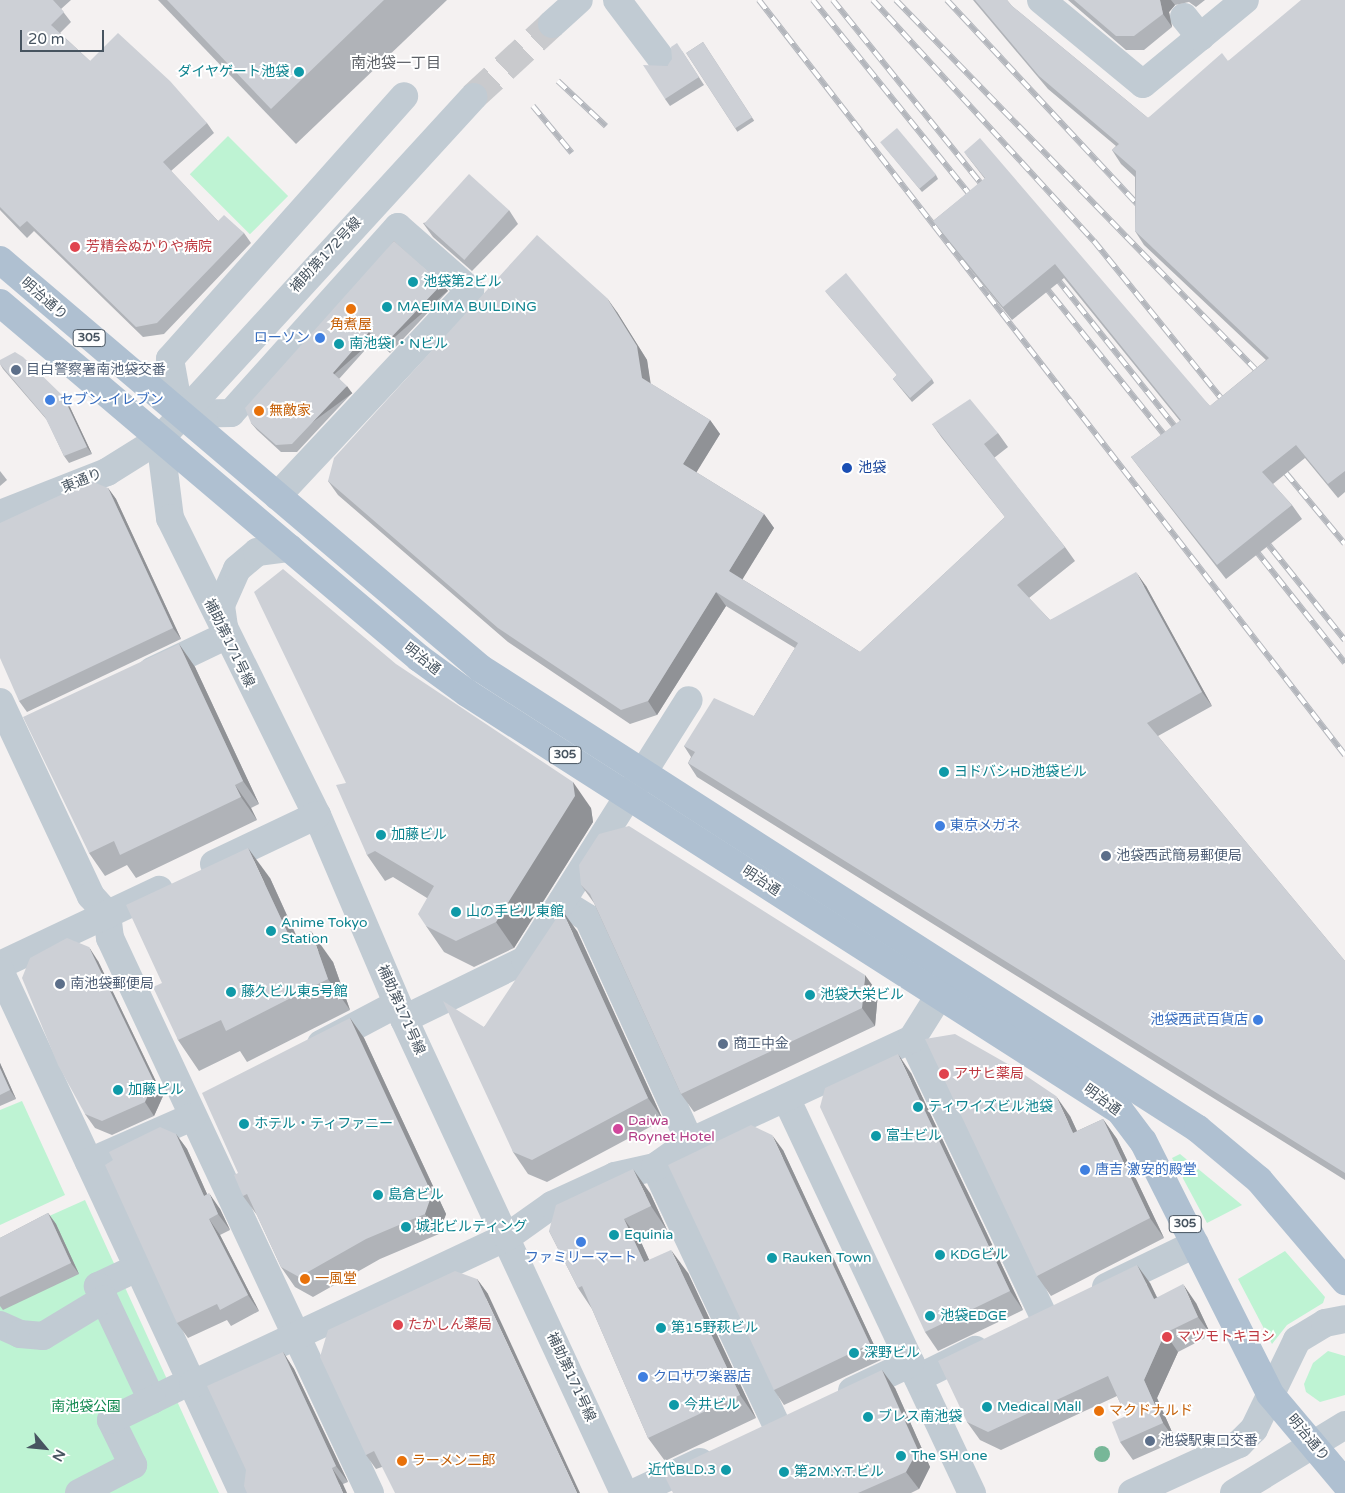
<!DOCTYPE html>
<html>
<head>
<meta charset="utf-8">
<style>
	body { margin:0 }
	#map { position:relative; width:1345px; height:1493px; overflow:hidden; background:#f4f1f1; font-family:"Varela Round","Noto Sans JP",sans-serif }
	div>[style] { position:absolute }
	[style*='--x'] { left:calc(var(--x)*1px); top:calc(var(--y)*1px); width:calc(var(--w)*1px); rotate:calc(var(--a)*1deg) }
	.green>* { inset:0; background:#bef3d3; transform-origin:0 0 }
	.minor-tunnel>* { height:28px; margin-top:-14px; transform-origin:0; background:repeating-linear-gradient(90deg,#c9cacd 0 28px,transparent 0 42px) }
	.minor>* { height:28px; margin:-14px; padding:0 14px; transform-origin:14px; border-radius:14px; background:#c1cbd3 }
	.major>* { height:28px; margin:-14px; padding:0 14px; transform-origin:14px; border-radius:14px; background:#afc0d1 }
	.rail>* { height:5.5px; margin-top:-2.75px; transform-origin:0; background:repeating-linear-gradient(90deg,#fff 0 11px,#b3b6bc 0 22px); box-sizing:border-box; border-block:1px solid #b3b6bc }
	.trees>* { width:16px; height:16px; margin:-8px; border-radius:50%; background:#77b798 }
	.wall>* { inset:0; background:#b0b3b8; transform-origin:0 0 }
	.shaded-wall>* { inset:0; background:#909296; transform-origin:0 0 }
	.building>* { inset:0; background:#cdd0d6; transform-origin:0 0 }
	.dots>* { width:14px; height:14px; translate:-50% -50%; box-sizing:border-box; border:2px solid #fff; border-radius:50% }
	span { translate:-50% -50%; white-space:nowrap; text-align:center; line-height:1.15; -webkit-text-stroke:4px #fff; paint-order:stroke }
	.shield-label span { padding:1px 4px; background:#fff; border:1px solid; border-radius:4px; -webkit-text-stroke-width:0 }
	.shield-label { font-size:12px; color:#475460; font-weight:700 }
	.culture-label { font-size:14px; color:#0d838f }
	.right { translate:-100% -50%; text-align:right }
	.left { translate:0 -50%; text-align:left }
	.health-label { font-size:14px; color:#be3a42 }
	.street-label { font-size:14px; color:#475460 }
	.food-label { font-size:14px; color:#c56008 }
	.shop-label { font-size:14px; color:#366cbe }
	.service-label { font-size:14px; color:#4e5e75 }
	.transit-label { font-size:14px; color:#164399 }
	.hotel-label { font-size:14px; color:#b23c85 }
	.park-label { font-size:14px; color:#11884f }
	.neighbourhood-label { font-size:15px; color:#5d6167 }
	.north { position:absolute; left:20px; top:1423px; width:50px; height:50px; -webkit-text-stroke:4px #fff; paint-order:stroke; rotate:118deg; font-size:14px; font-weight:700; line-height:20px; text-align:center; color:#475460 }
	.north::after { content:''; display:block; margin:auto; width:18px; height:22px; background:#475460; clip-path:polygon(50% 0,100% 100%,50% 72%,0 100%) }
	.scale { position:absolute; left:20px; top:30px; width:84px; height:22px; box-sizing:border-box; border:2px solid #475460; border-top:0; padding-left:6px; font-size:15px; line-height:18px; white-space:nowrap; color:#475460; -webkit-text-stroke:4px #fff; paint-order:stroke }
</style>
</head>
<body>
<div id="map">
	<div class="green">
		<div style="left:228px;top:136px;width:85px;height:54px;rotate:45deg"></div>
		<div style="clip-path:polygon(22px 1101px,65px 1195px,0 1225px,0 1110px)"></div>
		<div style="clip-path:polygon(1180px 1154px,1242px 1205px,1207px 1223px,1172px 1158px)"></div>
		<div style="clip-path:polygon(85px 1200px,219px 1493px,0 1493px,0 1238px)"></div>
		<div style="clip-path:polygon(1285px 1251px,1325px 1297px,1323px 1303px,1287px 1325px,1272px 1344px,1238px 1279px)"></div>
		<div style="clip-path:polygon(1328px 1351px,1345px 1356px,1345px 1395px,1320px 1402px,1306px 1392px,1304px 1384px,1313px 1363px)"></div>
	</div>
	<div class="minor-tunnel">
		<div style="--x:473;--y:97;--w:108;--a:-42.7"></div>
	</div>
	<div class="minor">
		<div style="--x:617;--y:0;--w:76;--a:53"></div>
		<div style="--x:1041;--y:0;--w:132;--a:39.5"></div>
		<div style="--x:1143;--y:84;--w:132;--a:-39.5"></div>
		<div style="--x:1184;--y:17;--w:26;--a:51"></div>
		<div style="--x:552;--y:24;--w:36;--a:-42"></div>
		<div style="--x:180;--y:414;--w:51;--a:-1.1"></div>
		<div style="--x:231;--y:413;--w:250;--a:-48.1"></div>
		<div style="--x:398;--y:227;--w:96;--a:41.2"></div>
		<div style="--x:470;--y:290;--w:282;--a:133.1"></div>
		<div style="--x:180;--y:414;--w:56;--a:-100.3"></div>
		<div style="--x:170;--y:359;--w:352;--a:-48.3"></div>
		<div style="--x:160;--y:439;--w:80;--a:82.8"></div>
		<div style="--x:170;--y:518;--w:331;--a:63.7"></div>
		<div style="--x:317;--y:815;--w:222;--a:66.9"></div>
		<div style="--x:404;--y:1019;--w:523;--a:65.1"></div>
		<div style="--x:0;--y:514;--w:115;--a:-21.4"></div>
		<div style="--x:107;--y:472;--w:62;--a:-31.9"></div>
		<div style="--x:160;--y:439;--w:464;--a:-47.5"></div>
		<div style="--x:224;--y:627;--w:22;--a:-98"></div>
		<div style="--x:221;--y:605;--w:39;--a:-66"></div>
		<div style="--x:237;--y:569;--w:26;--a:-40"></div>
		<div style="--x:257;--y:552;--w:33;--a:-7"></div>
		<div style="--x:152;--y:671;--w:81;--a:-25.6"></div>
		<div style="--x:0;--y:702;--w:214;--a:64.9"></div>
		<div style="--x:91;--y:896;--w:24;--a:48"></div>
		<div style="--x:107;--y:914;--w:24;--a:83"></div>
		<div style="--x:110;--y:938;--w:613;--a:64.9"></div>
		<div style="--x:214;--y:864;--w:114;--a:-25.4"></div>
		<div style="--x:562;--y:902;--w:31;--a:32"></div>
		<div style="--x:588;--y:918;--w:246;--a:65.5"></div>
		<div style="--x:0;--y:965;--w:176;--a:-25.3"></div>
		<div style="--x:0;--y:971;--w:576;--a:65.04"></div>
		<div style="--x:404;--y:1019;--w:135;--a:-26"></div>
		<div style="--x:525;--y:960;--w:307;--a:-57.8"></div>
		<div style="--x:912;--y:1039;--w:308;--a:64.6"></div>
		<div style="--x:321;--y:1044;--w:86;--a:-27.8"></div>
		<div style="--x:786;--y:1098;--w:437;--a:64.8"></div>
		<div style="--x:89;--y:1162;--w:112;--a:-23.6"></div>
		<div style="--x:655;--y:1167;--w:286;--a:64.8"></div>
		<div style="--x:124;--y:1274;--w:29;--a:155"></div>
		<div style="--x:98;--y:1286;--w:126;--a:64.7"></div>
		<div style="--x:152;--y:1400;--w:28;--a:-26"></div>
		<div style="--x:1106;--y:1287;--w:99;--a:-25.8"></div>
		<div style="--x:0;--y:1325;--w:22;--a:24"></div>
		<div style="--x:20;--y:1334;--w:23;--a:5"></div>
		<div style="--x:43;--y:1336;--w:71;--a:-31.2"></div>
		<div style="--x:918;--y:1378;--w:64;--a:-26.2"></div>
		<div style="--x:193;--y:1384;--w:347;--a:-25.1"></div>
		<div style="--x:507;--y:1237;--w:55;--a:-35.4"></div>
		<div style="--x:552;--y:1205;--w:69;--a:-24.7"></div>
		<div style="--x:615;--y:1176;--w:41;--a:-12.7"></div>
		<div style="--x:655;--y:1167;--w:43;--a:-35.5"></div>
		<div style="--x:690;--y:1142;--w:245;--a:-24.9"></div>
		<div style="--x:912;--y:1039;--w:75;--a:-58"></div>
		<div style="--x:852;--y:1391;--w:65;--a:-25.4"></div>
		<div style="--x:79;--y:1493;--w:61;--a:-27.4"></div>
		<div style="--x:133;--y:1465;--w:50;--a:-116.1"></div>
		<div style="--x:111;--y:1420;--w:46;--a:-26"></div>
		<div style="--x:634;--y:1493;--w:73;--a:-25.2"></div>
		<div style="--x:1132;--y:1493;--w:118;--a:-24.6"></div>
		<div style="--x:1239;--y:1444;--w:21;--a:-45"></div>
		<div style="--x:1254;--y:1429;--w:99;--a:-64.2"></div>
		<div style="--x:1297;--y:1340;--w:33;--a:-31"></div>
		<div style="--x:1325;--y:1323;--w:20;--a:-11"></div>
		<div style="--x:1234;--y:1493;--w:130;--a:-31.5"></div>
	</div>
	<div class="major">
		<div style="--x:0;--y:260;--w:630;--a:40.36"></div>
		<div style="--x:480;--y:668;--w:853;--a:32.7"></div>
		<div style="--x:1198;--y:1129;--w:80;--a:39.9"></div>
		<div style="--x:1259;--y:1180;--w:133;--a:49.6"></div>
		<div style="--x:0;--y:303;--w:549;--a:40.27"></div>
		<div style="--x:419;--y:658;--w:59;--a:36.1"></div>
		<div style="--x:467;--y:693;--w:775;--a:32.62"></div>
		<div style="--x:1120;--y:1111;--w:38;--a:53"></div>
		<div style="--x:1143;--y:1141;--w:283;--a:63.3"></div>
		<div style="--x:1270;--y:1394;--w:116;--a:49.9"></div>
	</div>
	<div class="rail">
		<div style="--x:759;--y:0;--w:956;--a:52.18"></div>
		<div style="--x:813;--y:0;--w:261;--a:51.1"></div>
		<div style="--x:833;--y:0;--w:248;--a:51.1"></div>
		<div style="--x:873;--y:0;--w:327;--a:47.5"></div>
		<div style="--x:1094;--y:241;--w:216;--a:51"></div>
		<div style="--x:896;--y:0;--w:529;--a:45.77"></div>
		<div style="--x:947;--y:0;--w:290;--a:47"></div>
		<div style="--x:558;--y:81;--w:66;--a:43.2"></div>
		<div style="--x:533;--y:106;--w:61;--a:50.3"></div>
		<div style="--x:1051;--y:271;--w:210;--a:51.4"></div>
		<div style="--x:1040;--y:280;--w:211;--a:51.2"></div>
		<div style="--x:1286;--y:473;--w:92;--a:50.3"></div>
		<div style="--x:1260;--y:534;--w:136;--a:51.3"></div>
		<div style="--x:1250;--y:543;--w:153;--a:51.6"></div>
	</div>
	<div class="trees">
		<div style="left:1102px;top:1454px"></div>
	</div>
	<div class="wall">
		<div style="clip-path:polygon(0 0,71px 0,61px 9px,71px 22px,60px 33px,90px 61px,207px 123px,214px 133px,171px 171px,218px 221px,244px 233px,251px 243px,164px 334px,143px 337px,34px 231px,27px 238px,0 210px)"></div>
		<div style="clip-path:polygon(158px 0,447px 0,296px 144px)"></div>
		<div style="clip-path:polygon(973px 0,1007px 0,1012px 6px,1148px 118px,1228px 61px,1345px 0,1345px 492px,1338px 498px,1305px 458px,1273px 484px,1292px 505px,1302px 519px,1226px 579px,1141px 470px,1131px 457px,1180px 421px,1064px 278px,1012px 320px,943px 235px,933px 221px,985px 179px,964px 152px,1210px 406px,1266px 360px,1144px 245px,1135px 231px,1135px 177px,1121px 164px,1112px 150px,1116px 146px,1048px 89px)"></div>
		<div style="clip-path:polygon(1068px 0,1205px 0,1196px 7px,1189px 2px,1175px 5px,1169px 12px,1172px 27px,1144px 50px,1126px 50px)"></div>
		<div style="left:703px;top:42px;width:94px;height:20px;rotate:57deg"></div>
		<div style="clip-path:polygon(682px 51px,704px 85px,670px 106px,665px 99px,667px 66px)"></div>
		<div style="clip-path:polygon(883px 145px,936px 175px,938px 179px,922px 192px)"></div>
		<div style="clip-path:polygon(509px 210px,518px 224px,472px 271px,433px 237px,423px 223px)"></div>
		<div style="clip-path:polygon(394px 241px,448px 291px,390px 353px,375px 339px,339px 379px,352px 393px,297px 452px,281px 452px,257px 430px,251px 423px)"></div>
		<div style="clip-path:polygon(825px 291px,932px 379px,934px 383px,912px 402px,893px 379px,897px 375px)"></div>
		<div style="clip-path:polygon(617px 312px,647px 360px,650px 383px,710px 420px,720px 434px,696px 472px,764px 514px,774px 528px,742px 579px,860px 652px,1005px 517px,942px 438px,932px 424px,998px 433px,1008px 447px,994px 458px,1065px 547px,1075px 561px,1029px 598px,1050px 620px,1146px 586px,1212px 706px,1158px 736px,1345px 961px,1345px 1180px,697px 777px,688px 763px,691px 757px,684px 746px,754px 716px,795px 648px,726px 606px,657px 715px,630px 724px,508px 642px,338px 495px,328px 481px)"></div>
		<div style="clip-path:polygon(0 364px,63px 396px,68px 403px,92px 454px,69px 463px,64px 456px,47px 420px,3px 369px)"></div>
		<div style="clip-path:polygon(0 471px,7px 480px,0 486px)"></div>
		<div style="clip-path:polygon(108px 488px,116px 499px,181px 639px,27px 712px,19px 701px)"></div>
		<div style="clip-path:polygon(179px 644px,195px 667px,259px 804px,251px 808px,257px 820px,136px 878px,127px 865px,105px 876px,89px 853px)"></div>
		<div style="clip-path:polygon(346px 783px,591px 808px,593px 822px,514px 948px,474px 967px,444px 952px,426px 926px,427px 898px,393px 877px,385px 881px,367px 855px)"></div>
		<div style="clip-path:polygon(270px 878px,297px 937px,333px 962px,350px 1010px,247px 1062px,240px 1051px,199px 1071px,178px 1040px,162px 983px)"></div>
		<div style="clip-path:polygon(581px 885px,878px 993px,875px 1026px,694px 1112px,681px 1094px,594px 903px)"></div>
		<div style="clip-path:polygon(577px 931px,663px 1120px,547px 1182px,528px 1174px,513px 1152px,484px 1027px)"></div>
		<div style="clip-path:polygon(98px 961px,163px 1096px,154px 1116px,112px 1135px,95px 1128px,85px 1114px)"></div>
		<div style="clip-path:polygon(350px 1018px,364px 1038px,446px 1214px,439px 1234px,380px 1259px,313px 1297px,295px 1287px,281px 1267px,257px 1215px,243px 1196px,238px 1173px)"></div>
		<div style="clip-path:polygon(0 1063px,16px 1099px,0 1106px)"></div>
		<div style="clip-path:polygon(911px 1073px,1023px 1310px,938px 1351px,925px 1332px)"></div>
		<div style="clip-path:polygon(1070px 1116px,1077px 1131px,1103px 1119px,1117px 1139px,1164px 1238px,1051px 1296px,1037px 1276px)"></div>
		<div style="clip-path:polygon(176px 1134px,187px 1149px,207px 1194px,220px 1209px,230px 1230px,220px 1235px,259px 1311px,231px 1326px,227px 1320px,188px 1338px,177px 1323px)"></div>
		<div style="clip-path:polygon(783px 1150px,881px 1360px,784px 1405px,774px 1390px)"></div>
		<div style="clip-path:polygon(650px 1193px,667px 1230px,641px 1242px,649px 1260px,688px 1273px,756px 1418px,665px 1461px,648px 1438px,592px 1309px,578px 1288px,549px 1231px)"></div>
		<div style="clip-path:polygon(48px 1213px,56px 1224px,79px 1274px,3px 1310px,0 1306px,0 1238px)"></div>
		<div style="clip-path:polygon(477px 1279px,488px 1294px,382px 1467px,376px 1469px,366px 1455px)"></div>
		<div style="clip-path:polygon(1150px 1283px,1157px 1297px,1196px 1303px,1211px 1335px,1178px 1352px,1157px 1398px,1176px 1441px,1133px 1460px,1120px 1442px,1126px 1416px,1117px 1396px,1001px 1450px,980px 1440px,967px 1422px)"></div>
		<div style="clip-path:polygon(283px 1352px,294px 1369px,348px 1482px,343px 1484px,247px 1493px)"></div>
		<div style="clip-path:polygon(895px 1388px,930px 1467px,919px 1489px,911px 1493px,673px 1493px)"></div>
	</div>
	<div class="shaded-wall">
		<div style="clip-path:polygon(1160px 0,1171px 0,1175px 5px,1169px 12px,1172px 27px,1163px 14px)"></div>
		<div style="left:442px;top:284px;width:9px;height:84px;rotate:49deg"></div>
		<div style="clip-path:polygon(607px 298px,617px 312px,647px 360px,652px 392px,642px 378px)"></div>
		<div style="left:369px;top:332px;width:9px;height:55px;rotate:49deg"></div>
		<div style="left:347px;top:386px;width:9px;height:80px;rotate:54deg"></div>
		<div style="clip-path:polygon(63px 396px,68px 403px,92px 454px,87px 447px)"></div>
		<div style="clip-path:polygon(710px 420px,720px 434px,693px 478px,683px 464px)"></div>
		<div style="clip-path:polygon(108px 488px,116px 499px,181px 639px,173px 628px)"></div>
		<div style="clip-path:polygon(764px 514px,774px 528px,739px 585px,729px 571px)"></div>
		<div style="clip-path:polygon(1136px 572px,1146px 586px,1212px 706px,1202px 692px)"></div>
		<div style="clip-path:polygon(716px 592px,726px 606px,657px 715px,648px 701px)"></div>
		<div style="clip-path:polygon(179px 644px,195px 667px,259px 804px,243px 781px)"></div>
		<div style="clip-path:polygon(573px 782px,591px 808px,593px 822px,514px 948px,496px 922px)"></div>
		<div style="clip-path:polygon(235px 785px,251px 808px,257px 820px,241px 797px)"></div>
		<div style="clip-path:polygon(248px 848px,270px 878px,312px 971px,291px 940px)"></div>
		<div style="clip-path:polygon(562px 910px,577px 931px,663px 1120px,648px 1098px)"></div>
		<div style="clip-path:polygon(311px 931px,333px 962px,350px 1010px,328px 979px)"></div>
		<div style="clip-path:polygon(89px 947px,98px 961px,163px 1096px,154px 1116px,145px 1102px)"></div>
		<div style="clip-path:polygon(865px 975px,878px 993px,875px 1026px,862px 1008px)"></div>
		<div style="clip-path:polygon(350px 1018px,364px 1038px,446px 1214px,439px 1234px,425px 1214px)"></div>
		<div style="clip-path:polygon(898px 1054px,911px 1073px,1023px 1310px,1010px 1291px)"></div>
		<div style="clip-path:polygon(0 1063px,16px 1099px,10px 1090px,0 1068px)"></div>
		<div style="clip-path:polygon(1056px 1096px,1070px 1116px,1087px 1153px,1073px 1133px)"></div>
		<div style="clip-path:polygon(1103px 1119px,1117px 1139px,1164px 1238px,1150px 1218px)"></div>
		<div style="clip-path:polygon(176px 1134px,187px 1149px,215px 1212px,204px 1196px)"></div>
		<div style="clip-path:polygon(772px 1135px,783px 1150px,881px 1360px,870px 1344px)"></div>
		<div style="clip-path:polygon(633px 1169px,650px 1193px,667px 1230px,651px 1206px)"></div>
		<div style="clip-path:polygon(209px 1193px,220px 1209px,230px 1230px,218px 1214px)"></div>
		<div style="clip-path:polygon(48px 1213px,56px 1224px,79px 1274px,71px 1263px)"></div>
		<div style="clip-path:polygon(209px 1219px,220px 1235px,259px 1311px,248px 1295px)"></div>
		<div style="clip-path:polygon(624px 1219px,641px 1242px,661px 1286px,644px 1262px)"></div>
		<div style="clip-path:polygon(671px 1250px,688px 1273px,756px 1418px,740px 1395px)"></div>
		<div style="clip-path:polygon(1137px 1265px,1150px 1283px,1166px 1317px,1154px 1299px)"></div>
		<div style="clip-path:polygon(477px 1279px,488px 1294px,580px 1493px,577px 1493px)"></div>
		<div style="clip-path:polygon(1183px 1284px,1196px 1303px,1211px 1335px,1198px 1317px)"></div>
		<div style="clip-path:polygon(1165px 1333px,1178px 1352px,1157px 1398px,1176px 1441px,1163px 1423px,1144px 1380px)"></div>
		<div style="clip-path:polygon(283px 1352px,294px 1369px,348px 1482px,336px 1466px)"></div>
		<div style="clip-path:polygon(882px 1370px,895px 1388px,930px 1467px,919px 1489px,906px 1472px)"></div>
		<div style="clip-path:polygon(332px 1468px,343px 1484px,347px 1493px,343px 1493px)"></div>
	</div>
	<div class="building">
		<div style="clip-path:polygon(0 0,53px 0,64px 12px,51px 25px,90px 61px,118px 33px,170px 81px,207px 123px,163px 162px,218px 221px,224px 215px,244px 233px,157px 323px,136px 327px,27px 221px,20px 227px,0 207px)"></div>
		<div style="clip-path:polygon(167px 0,384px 0,271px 109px)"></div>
		<div style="clip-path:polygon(975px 0,1007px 0,1012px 6px,1148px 118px,1222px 53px,1228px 61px,1301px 0,1345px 0,1345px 471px,1328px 484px,1296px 445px,1262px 472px,1292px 505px,1217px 565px,1131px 457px,1181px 420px,1055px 264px,1003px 307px,933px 221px,985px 178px,964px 152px,980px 138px,1210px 406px,1269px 358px,1135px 231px,1136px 171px,1112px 150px,1119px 144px,1039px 76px)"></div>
		<div style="clip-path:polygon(1074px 0,1160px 0,1163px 14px,1134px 36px,1116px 36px)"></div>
		<div style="left:703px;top:42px;width:90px;height:20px;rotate:57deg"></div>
		<div style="clip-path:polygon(677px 43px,699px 77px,665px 99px,643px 65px,667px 66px,672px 59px,671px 47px)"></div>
		<div style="left:897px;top:128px;width:61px;height:22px;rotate:50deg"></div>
		<div style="left:469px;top:174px;width:54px;height:67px;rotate:42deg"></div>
		<div style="clip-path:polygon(537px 235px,607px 298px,637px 346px,642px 378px,710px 420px,683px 464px,764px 514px,729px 571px,860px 652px,1005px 517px,932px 424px,970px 399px,998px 433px,984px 444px,1065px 547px,1017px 585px,1050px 620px,1136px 572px,1202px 692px,1147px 723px,1345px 961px,1345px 1173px,688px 763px,695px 752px,684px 746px,714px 698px,754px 716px,798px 643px,716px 592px,648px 701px,621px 710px,498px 628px,328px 481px,334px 458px)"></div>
		<div style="clip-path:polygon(394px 241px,442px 284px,384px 345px,369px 332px,333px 373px,347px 386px,292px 444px,276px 445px,251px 423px,245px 408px)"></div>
		<div style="clip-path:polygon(846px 273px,932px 379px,910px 398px,893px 379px,897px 375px,825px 291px)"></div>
		<div style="clip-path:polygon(15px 352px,23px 357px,63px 396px,87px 447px,64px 456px,45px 417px,0 364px,0 360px)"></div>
		<div style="clip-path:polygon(91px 481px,108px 488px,173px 628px,19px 701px,0 658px,0 523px)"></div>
		<div style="clip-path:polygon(283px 569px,396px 664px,573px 782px,575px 796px,496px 922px,456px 941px,426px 926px,418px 914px,434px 886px,375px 851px,367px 855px,336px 785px,346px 783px,254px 592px)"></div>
		<div style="clip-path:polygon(179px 644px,243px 781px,235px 785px,241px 797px,120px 855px,114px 841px,89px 853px,23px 717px)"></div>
		<div style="clip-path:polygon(629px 826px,865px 975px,862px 1008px,681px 1094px,590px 894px,581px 885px,579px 865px,599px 834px)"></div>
		<div style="clip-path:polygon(248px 848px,291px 940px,311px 931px,328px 979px,226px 1031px,221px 1020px,178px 1040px,153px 987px,162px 983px,126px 905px)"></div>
		<div style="clip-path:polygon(562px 910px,648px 1098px,532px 1160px,513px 1152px,443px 1001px,484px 1027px)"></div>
		<div style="clip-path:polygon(67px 938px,89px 947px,154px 1082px,145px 1102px,102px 1121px,85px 1114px,58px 1065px,22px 978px,30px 958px)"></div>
		<div style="clip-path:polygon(350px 1018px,432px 1194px,425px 1214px,366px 1239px,299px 1277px,281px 1267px,247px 1194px,243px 1196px,234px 1175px,238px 1173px,202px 1093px)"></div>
		<div style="clip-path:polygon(955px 1034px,1013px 1067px,1056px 1096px,1073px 1133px,1103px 1119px,1150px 1218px,1037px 1276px,925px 1039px)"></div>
		<div style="clip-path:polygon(898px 1054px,1010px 1291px,925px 1332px,820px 1107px,825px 1088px)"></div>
		<div style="clip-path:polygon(0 1068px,10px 1090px,0 1095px)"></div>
		<div style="clip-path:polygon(751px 1125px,772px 1135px,870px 1344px,774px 1390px,668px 1165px)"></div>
		<div style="clip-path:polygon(160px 1127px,176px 1134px,204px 1196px,209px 1193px,218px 1214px,209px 1219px,248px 1295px,220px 1310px,217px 1304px,177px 1323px,105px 1165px,113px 1160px,109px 1152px)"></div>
		<div style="clip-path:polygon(633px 1169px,651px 1206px,624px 1219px,644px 1262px,671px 1250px,740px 1395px,648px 1438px,582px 1286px,578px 1288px,549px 1231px,556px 1205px)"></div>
		<div style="clip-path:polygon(48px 1213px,71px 1263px,0 1297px,0 1238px)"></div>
		<div style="clip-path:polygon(1137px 1265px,1154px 1299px,1183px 1284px,1198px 1317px,1165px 1333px,1144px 1380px,1163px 1423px,1120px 1442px,1112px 1422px,1126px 1416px,1108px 1376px,988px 1432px,967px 1422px,938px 1361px)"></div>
		<div style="clip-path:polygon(455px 1271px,477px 1279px,577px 1493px,395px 1493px,374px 1451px,366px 1455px,320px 1357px,328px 1330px)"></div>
		<div style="clip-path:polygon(283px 1352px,336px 1466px,332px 1468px,343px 1493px,247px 1493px,244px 1486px,246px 1470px,207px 1386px)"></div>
		<div style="clip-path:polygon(882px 1370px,918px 1450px,906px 1472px,858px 1493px,673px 1493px,663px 1473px)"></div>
	</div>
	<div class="dots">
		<div style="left:299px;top:72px;background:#0f9aa8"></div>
		<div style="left:75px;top:247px;background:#e0444e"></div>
		<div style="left:413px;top:282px;background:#0f9aa8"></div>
		<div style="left:387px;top:307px;background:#0f9aa8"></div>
		<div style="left:351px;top:309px;background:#e8710a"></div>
		<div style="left:320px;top:338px;background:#3f7fe0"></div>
		<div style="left:339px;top:344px;background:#0f9aa8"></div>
		<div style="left:16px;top:370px;background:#5c6f8a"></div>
		<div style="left:50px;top:400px;background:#3f7fe0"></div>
		<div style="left:259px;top:411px;background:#e8710a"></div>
		<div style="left:847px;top:468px;background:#1a4fb4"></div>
		<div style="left:944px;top:772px;background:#0f9aa8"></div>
		<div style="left:940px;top:826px;background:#3f7fe0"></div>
		<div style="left:381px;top:835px;background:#0f9aa8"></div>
		<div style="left:1106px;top:856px;background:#5c6f8a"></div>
		<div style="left:456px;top:912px;background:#0f9aa8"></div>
		<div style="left:271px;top:931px;background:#0f9aa8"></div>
		<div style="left:60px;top:984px;background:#5c6f8a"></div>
		<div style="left:231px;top:992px;background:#0f9aa8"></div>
		<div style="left:810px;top:995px;background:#0f9aa8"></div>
		<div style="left:1258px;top:1020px;background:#3f7fe0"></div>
		<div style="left:723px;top:1044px;background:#5c6f8a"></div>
		<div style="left:944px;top:1074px;background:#e0444e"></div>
		<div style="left:118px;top:1090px;background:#0f9aa8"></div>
		<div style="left:918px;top:1107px;background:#0f9aa8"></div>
		<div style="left:244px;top:1124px;background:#0f9aa8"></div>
		<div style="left:618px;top:1129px;background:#d1479c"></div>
		<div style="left:876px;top:1136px;background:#0f9aa8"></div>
		<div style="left:1085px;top:1170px;background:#3f7fe0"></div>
		<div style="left:378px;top:1195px;background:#0f9aa8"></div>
		<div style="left:406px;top:1227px;background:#0f9aa8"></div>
		<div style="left:614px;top:1235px;background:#0f9aa8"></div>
		<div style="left:581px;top:1242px;background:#3f7fe0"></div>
		<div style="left:940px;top:1255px;background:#0f9aa8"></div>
		<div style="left:772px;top:1258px;background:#0f9aa8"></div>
		<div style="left:305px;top:1279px;background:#e8710a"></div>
		<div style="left:930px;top:1316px;background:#0f9aa8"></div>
		<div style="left:398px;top:1325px;background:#e0444e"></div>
		<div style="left:661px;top:1328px;background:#0f9aa8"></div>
		<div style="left:1167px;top:1337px;background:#e0444e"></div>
		<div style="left:854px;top:1353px;background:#0f9aa8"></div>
		<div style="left:643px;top:1377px;background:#3f7fe0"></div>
		<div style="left:674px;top:1405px;background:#0f9aa8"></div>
		<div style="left:987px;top:1407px;background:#0f9aa8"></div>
		<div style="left:1099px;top:1411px;background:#e8710a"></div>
		<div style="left:868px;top:1417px;background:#0f9aa8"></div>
		<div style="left:1150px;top:1441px;background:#5c6f8a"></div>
		<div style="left:901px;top:1456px;background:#0f9aa8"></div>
		<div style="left:402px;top:1461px;background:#e8710a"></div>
		<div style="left:726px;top:1470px;background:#0f9aa8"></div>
		<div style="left:784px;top:1472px;background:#0f9aa8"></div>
	</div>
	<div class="shield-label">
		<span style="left:89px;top:338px">305</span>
		<span style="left:565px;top:755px">305</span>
		<span style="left:1185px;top:1224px">305</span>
	</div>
	<div class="culture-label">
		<span class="right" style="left:289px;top:72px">ダイヤゲート池袋</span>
		<span class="left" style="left:423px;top:282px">池袋第2ビル</span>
		<span class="left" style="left:397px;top:307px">MAEJIMA BUILDING</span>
		<span class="left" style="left:349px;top:344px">南池袋I・Nビル</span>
		<span class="left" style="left:954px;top:772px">ヨドバシHD池袋ビル</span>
		<span class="left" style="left:391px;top:835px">加藤ビル</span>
		<span class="left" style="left:466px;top:912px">山の手ビル東館</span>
		<span class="left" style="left:281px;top:931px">Anime Tokyo<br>Station</span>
		<span class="left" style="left:241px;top:992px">藤久ビル東5号館</span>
		<span class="left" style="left:820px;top:995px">池袋大栄ビル</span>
		<span class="left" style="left:128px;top:1090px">加藤ピル</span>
		<span class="left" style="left:928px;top:1107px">ティワイズビル池袋</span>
		<span class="left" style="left:254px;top:1124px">ホテル・ティファニー</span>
		<span class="left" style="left:886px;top:1136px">富士ビル</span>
		<span class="left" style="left:388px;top:1195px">島倉ビル</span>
		<span class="left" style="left:416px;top:1227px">城北ビルティング</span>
		<span class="left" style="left:624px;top:1235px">Equinia</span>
		<span class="left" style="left:950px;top:1255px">KDGビル</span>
		<span class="left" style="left:782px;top:1258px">Rauken Town</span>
		<span class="left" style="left:940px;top:1316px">池袋EDGE</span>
		<span class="left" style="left:671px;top:1328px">第15野萩ビル</span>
		<span class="left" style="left:864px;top:1353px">深野ビル</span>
		<span class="left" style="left:684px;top:1405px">今井ビル</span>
		<span class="left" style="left:997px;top:1407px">Medical Mall</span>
		<span class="left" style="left:878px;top:1417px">ブレス南池袋</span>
		<span class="left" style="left:911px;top:1456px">The SH one</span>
		<span class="right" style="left:716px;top:1470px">近代BLD.3</span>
		<span class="left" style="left:794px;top:1472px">第2M.Y.T.ビル</span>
	</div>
	<div class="health-label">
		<span class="left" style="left:86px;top:247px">芳精会ぬかりや病院</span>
		<span class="left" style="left:954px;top:1074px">アサヒ薬局</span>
		<span class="left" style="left:408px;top:1325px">たかしん薬局</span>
		<span class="left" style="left:1177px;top:1337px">マツモトキヨシ</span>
	</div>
	<div class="street-label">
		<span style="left:326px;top:255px;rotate:-47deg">補助第172号線</span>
		<span style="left:44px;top:299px;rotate:41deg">明治通り</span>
		<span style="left:82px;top:481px;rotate:-22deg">東通り</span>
		<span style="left:229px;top:643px;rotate:64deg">補助第171号線</span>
		<span style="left:422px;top:659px;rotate:38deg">明治通</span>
		<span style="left:761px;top:881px;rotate:33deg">明治通</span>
		<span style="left:401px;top:1010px;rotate:66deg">補助第171号線</span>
		<span style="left:1102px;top:1100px;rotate:36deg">明治通</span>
		<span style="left:571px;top:1377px;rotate:65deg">補助第171号線</span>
		<span style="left:1308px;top:1438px;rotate:50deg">明治通り</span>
	</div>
	<div class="food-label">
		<span style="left:351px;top:325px">角煮屋</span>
		<span class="left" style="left:269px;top:411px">無敵家</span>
		<span class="left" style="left:315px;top:1279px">一風堂</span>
		<span class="left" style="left:1109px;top:1411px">マクドナルド</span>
		<span class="left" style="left:412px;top:1461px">ラーメン二郎</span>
	</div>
	<div class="shop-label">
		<span class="right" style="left:310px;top:338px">ローソン</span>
		<span class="left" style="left:60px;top:400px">セブン-イレブン</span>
		<span class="left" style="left:950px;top:826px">東京メガネ</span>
		<span class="right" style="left:1248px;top:1020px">池袋西武百貨店</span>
		<span class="left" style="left:1095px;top:1170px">唐吉 激安的殿堂</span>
		<span style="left:581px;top:1258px">ファミリーマート</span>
		<span class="left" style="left:653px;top:1377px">クロサワ楽器店</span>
	</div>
	<div class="service-label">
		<span class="left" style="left:26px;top:370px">目白警察署南池袋交番</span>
		<span class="left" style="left:1116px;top:856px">池袋西武簡易郵便局</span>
		<span class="left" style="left:70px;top:984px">南池袋郵便局</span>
		<span class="left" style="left:733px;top:1044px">商工中金</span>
		<span class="left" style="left:1160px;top:1441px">池袋駅東口交番</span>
	</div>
	<div class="transit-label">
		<span class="left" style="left:858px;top:468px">池袋</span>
	</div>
	<div class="hotel-label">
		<span class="left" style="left:628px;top:1129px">Daiwa<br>Roynet Hotel</span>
	</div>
	<div class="park-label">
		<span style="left:86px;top:1407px">南池袋公園</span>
	</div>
	<div class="neighbourhood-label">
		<span style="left:396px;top:64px">南池袋一丁目</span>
	</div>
	<div class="north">N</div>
	<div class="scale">20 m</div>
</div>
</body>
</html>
